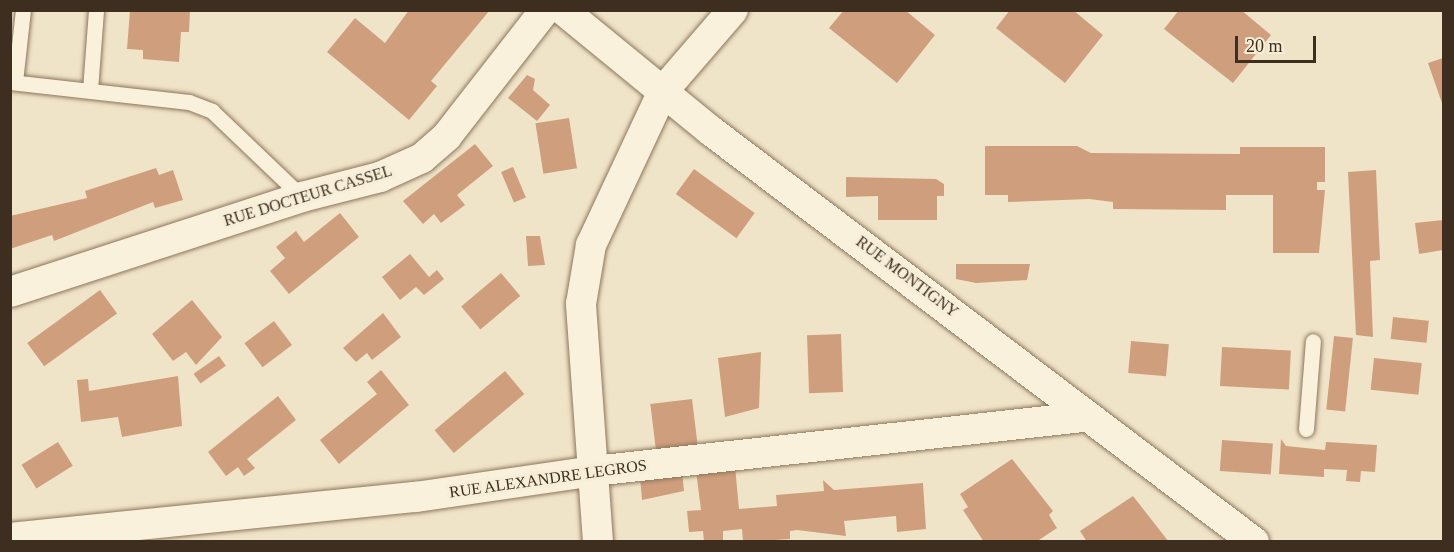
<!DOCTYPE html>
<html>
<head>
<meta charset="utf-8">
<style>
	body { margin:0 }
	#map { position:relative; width:1454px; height:552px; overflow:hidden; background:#f0e4c8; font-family:Georgia,serif }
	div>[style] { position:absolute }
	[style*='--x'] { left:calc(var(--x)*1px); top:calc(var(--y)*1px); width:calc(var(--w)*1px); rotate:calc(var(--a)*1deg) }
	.building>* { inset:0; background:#cf9f7d; transform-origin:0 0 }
	.roads { filter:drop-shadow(0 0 2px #8d765c) drop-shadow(0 0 2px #8d765c) }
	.service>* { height:15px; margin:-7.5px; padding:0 7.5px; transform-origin:7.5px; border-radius:7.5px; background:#faf1dc }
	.minor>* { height:30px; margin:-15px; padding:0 15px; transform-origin:15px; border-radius:15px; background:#faf1dc }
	span { translate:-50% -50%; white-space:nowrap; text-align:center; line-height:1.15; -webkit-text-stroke:6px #f7eed8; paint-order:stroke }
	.street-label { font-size:16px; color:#3d2e20 }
	.frame { position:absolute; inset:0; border:12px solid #3d2e20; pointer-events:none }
	.scale { position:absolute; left:1235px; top:36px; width:81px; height:27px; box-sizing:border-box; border:3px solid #3d2e20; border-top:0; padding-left:8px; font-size:18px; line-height:21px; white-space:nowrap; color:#3d2e20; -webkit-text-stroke:4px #f7eed8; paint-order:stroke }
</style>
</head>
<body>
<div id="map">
	<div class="building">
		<div style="clip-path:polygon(130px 10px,190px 10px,189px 32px,181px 32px,179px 62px,143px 59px,143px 50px,127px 49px)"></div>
		<div style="clip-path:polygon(409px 10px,490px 10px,431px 81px,437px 86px,409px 120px,327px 52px,355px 18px,385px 43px)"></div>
		<div style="clip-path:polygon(844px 10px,905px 10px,935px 35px,897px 83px,829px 28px)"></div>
		<div style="clip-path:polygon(1010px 10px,1073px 10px,1103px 35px,1065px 83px,996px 28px)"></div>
		<div style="clip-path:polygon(1179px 10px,1241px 10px,1271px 35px,1233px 83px,1164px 29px)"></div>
		<div style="clip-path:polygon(1443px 58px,1443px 106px,1428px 63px)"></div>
		<div style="clip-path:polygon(527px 75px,535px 79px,533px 90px,550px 105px,537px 121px,508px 98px)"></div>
		<div style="left:569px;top:118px;width:51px;height:34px;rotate:81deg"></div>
		<div style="clip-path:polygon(475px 144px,493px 166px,457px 195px,465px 205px,441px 223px,434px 214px,423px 224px,403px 201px)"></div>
		<div style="clip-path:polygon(985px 146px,1077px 146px,1091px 153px,1240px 154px,1240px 147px,1325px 147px,1325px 182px,1317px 182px,1317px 190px,1325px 190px,1319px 253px,1273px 253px,1273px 195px,1226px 195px,1226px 210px,1113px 209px,1113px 202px,1089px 199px,1008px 202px,1008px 195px,985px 195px)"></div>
		<div style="left:513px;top:167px;width:33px;height:13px;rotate:67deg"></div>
		<div style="clip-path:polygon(156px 168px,159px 175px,173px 170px,183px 200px,155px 208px,153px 202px,54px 241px,52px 235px,10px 249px,10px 216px,87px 198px,85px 191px)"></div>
		<div style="left:694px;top:169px;width:75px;height:31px;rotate:36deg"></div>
		<div style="clip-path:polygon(1376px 170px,1380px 260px,1370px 261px,1373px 337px,1356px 335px,1348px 172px)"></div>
		<div style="clip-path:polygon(846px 177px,936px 179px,944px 184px,944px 196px,937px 196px,937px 220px,878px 220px,878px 196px,846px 197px)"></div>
		<div style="clip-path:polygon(340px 213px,359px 237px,289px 294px,270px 271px,285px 258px,276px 247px,296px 231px,304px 242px)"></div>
		<div style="clip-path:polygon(1443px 220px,1443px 250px,1419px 254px,1415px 223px)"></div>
		<div style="clip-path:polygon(526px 236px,540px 236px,545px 265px,528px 266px)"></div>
		<div style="clip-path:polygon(410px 254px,429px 277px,437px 270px,444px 279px,424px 295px,416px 287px,400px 300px,382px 277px)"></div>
		<div style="clip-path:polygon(956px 264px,1030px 264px,1027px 280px,976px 283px,956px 279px)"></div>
		<div style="left:501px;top:273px;width:30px;height:52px;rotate:50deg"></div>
		<div style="left:100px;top:290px;width:29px;height:90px;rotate:54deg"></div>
		<div style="clip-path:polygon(192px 300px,222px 337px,196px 365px,186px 352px,173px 361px,152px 334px)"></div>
		<div style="clip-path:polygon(383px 313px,401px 337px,372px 360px,367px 353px,356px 362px,343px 348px)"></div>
		<div style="left:1393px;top:317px;width:36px;height:22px;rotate:6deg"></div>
		<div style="left:274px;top:321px;width:30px;height:37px;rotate:53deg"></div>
		<div style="left:841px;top:334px;width:58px;height:34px;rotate:88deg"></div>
		<div style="left:1334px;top:336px;width:19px;height:74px;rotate:6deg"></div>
		<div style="left:1131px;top:341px;width:38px;height:32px;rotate:5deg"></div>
		<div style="left:1222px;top:347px;width:69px;height:39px;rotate:3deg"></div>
		<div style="clip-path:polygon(761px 352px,759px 408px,725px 417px,718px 358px)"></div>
		<div style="left:219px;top:356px;width:12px;height:31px;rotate:55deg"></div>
		<div style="left:1374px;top:358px;width:48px;height:32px;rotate:6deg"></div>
		<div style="clip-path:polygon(381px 370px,409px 405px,339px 464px,320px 440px,377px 394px,367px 382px)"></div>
		<div style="left:505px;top:371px;width:30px;height:92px;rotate:50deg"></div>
		<div style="clip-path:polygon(178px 376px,182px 426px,122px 437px,118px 417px,81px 422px,77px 380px,88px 379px,89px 391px)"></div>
		<div style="clip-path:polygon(278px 396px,296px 420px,247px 459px,255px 468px,244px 476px,238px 467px,226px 476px,208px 452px)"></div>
		<div style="left:692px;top:399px;width:47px;height:42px;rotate:83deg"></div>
		<div style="clip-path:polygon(1281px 439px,1286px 446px,1325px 450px,1326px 442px,1377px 445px,1375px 472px,1361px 471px,1360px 482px,1346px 481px,1347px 470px,1324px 469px,1324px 477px,1279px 474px)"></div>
		<div style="left:1222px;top:440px;width:51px;height:31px;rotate:4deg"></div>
		<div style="left:58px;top:442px;width:28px;height:43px;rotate:58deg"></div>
		<div style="clip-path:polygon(1012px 459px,1053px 511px,1049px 515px,1057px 528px,1036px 542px,984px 542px,963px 510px,968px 507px,960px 494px)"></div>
		<div style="clip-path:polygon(735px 466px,739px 509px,777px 506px,776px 495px,824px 491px,823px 480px,834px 490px,923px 483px,926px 529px,897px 532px,896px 516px,844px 521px,846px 536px,797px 530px,790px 531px,790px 539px,743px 542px,742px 529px,723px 531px,723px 542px,704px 542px,703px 531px,689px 532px,687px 511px,701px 510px,696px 471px)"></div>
		<div style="clip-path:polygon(682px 472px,684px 491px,642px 500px,640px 477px)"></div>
		<div style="clip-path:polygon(1133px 496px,1169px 542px,1087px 542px,1080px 531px)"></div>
	</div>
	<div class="roads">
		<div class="service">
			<div style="--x:10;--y:82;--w:180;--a:6.4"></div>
			<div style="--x:189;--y:102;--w:25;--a:21"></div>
			<div style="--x:212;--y:111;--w:124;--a:43.7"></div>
			<div style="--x:15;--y:82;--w:72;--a:-83.7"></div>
			<div style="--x:90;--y:90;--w:80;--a:-85.7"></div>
			<div style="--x:1306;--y:429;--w:88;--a:-85.5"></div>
		</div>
		<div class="minor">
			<div style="--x:563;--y:10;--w:191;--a:39.3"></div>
			<div style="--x:711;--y:131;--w:681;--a:37.12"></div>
			<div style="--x:10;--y:292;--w:307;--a:-18"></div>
			<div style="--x:302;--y:197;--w:81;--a:-14.4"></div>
			<div style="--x:380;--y:177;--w:46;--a:-24.3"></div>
			<div style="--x:422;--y:158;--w:33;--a:-41"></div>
			<div style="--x:447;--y:136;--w:160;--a:-52.1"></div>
			<div style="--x:10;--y:538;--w:408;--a:-5.8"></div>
			<div style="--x:416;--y:497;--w:180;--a:-8.3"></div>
			<div style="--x:594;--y:471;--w:493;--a:-6.3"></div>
			<div style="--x:598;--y:542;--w:239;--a:-94.1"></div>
			<div style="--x:581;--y:304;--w:60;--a:-80.4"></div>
			<div style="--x:591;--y:245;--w:170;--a:-64.9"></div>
			<div style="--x:663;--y:91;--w:107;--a:-49.2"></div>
		</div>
	</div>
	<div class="street-label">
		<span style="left:308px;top:196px;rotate:-17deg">RUE DOCTEUR CASSEL</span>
		<span style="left:907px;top:277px;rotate:37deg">RUE MONTIGNY</span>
		<span style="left:548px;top:479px;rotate:-8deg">RUE ALEXANDRE LEGROS</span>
	</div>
	<div class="frame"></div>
	<div class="scale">20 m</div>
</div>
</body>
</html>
